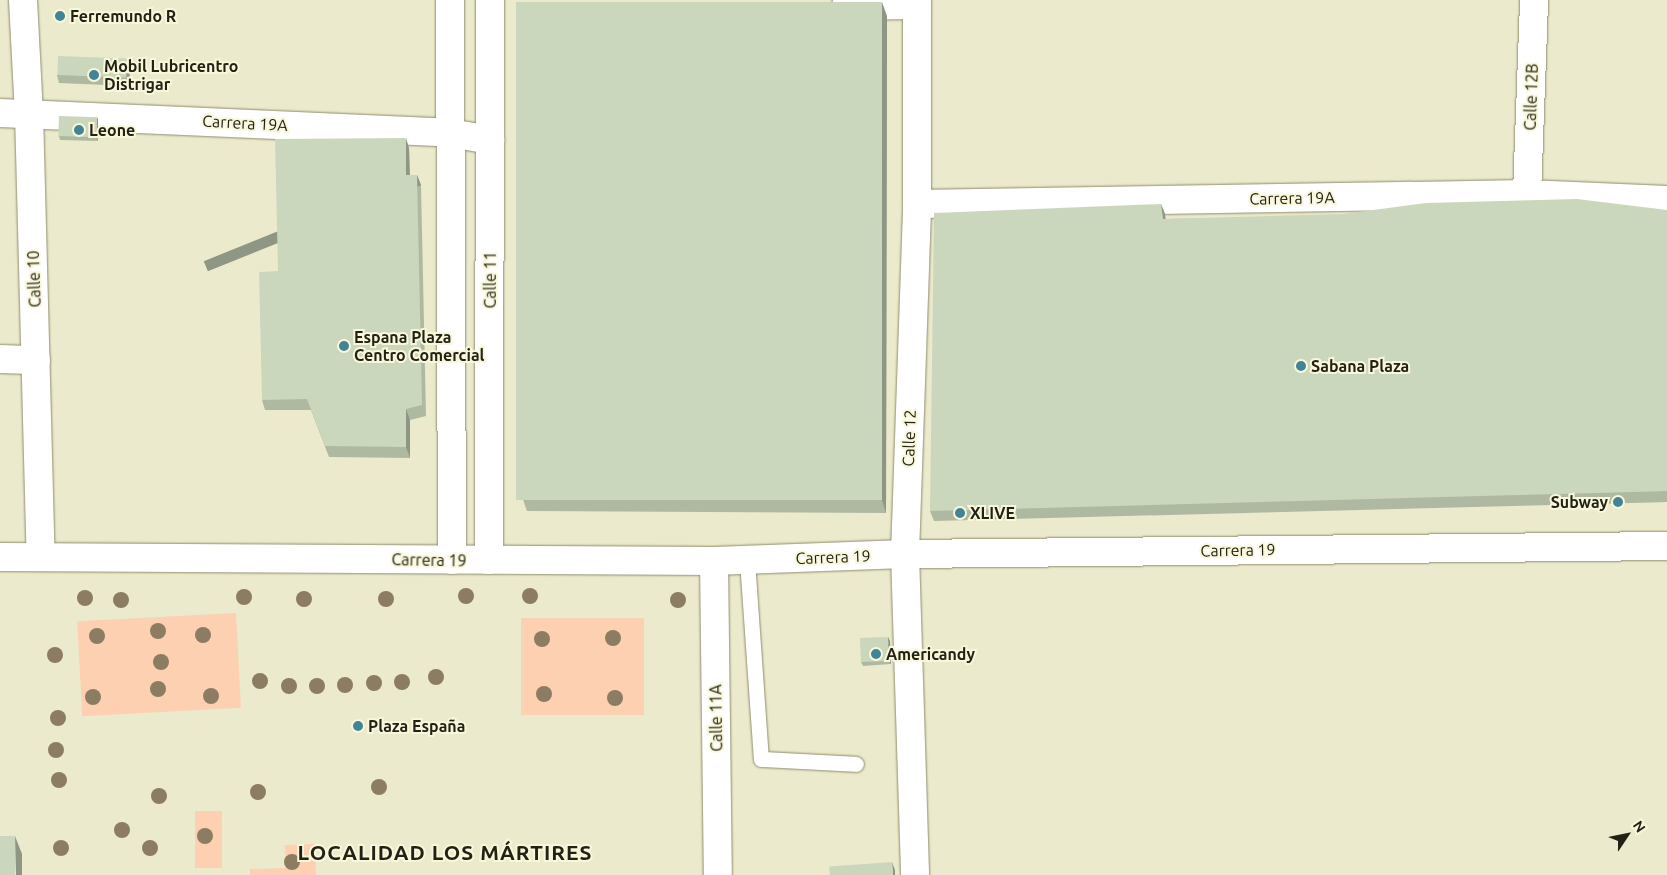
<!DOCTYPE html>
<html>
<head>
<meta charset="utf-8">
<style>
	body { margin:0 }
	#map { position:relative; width:1667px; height:875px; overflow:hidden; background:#eceacc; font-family:Ubuntu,sans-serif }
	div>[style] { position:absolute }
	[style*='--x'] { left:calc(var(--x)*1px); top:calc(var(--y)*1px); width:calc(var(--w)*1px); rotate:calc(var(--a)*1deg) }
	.green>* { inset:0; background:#fcd0b1; transform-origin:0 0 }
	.roads { filter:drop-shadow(0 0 1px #8f8c71) drop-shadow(0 0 1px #8f8c71) }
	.service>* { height:15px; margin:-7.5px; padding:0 7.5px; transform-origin:7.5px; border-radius:7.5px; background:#fff }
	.minor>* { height:28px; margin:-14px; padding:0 14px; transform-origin:14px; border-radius:14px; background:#fff }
	.tertiary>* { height:28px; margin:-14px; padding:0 14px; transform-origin:14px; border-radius:14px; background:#fff }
	.trees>* { width:16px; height:16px; margin:-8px; border-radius:50%; background:#8c7c62 }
	.wall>* { inset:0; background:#afb9a2 }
	.shaded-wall>* { inset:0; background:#8e9684; transform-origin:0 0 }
	.building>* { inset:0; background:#cbd7bc; transform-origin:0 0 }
	.dots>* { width:14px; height:14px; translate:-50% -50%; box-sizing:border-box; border:2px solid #f9f7da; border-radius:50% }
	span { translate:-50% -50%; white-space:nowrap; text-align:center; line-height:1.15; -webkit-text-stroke:4px #f9f7da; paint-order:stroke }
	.poi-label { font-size:16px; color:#222116; font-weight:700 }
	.left { translate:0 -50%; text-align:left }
	.right { translate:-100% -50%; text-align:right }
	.street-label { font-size:16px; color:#222116 }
	.district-label { font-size:21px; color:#222116; font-weight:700; letter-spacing:1px }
	.north { position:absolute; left:1602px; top:810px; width:50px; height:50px; -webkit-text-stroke:4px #f9f7da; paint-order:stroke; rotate:56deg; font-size:14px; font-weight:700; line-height:20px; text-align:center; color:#222116 }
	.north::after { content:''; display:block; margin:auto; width:18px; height:22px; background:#222116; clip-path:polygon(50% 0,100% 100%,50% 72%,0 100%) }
</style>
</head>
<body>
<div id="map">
	<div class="green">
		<div style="left:236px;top:613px;width:95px;height:159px;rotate:87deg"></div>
		<div style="left:521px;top:618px;width:123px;height:97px"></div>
		<div style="left:195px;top:811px;width:27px;height:57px"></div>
		<div style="clip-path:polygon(315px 844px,316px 875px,250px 875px,250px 869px,286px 868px,285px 845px)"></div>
	</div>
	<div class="roads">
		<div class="service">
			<div style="--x:747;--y:560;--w:199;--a:86"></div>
			<div style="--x:761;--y:759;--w:95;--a:3"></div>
		</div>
		<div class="minor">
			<div style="--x:23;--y:0;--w:113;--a:87"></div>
			<div style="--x:29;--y:113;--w:444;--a:88.5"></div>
			<div style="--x:450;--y:0;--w:560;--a:89.8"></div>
			<div style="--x:846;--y:6;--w:71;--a:-0.8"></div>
			<div style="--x:0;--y:113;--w:450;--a:2.5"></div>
			<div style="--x:450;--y:133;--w:41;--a:9.9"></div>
			<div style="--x:1527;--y:194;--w:194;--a:-87.9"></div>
			<div style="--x:917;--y:204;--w:610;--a:-0.94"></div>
			<div style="--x:1527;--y:194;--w:140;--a:2.5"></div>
			<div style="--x:0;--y:359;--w:36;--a:2"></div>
			<div style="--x:905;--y:554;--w:350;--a:-88"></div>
			<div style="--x:917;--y:204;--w:204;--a:-90"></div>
			<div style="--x:489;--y:560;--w:560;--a:-89.9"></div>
			<div style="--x:714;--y:561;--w:314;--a:89.3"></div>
		</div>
		<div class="tertiary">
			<div style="--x:905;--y:554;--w:321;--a:88.2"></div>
			<div style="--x:0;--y:557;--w:714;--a:0.32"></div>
			<div style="--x:714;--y:561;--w:191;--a:-2.1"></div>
			<div style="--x:905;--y:554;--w:762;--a:-0.6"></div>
		</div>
	</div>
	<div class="trees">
		<div style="left:466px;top:596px"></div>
		<div style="left:530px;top:596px"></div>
		<div style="left:244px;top:597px"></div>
		<div style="left:85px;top:598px"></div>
		<div style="left:304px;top:599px"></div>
		<div style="left:386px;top:599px"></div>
		<div style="left:121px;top:600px"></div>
		<div style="left:678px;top:600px"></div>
		<div style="left:158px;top:631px"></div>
		<div style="left:203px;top:635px"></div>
		<div style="left:97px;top:636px"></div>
		<div style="left:613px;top:638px"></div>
		<div style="left:542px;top:639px"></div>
		<div style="left:55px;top:655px"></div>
		<div style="left:161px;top:662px"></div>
		<div style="left:436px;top:677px"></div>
		<div style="left:260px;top:681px"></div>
		<div style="left:402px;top:682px"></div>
		<div style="left:374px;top:683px"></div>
		<div style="left:345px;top:685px"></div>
		<div style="left:289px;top:686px"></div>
		<div style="left:317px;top:686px"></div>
		<div style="left:158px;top:689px"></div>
		<div style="left:544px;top:694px"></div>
		<div style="left:211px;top:696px"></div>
		<div style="left:93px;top:697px"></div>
		<div style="left:615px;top:698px"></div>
		<div style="left:58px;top:718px"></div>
		<div style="left:56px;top:750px"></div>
		<div style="left:59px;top:780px"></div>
		<div style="left:379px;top:787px"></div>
		<div style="left:258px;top:792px"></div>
		<div style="left:159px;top:796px"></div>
		<div style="left:122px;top:830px"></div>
		<div style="left:205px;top:836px"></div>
		<div style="left:61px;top:848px"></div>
		<div style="left:150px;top:848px"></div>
		<div style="left:292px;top:862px"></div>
	</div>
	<div class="wall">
		<div style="clip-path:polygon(887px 16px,886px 513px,527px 511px,522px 497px)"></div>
		<div style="clip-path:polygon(130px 67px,129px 86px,59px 83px,57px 75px)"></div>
		<div style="clip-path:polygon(97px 117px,98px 120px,98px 141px,60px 140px,59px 136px)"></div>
		<div style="clip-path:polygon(409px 148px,410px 175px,417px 175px,421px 185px,426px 416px,410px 420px,410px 458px,329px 457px,311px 410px,265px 410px,262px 400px,278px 271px)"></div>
		<div style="clip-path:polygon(1161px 204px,1165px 214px,1165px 219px,1667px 210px,1667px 502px,934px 521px,930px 511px)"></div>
		<div style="clip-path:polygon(888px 637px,890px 641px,891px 664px,863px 666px,861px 662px)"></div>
	</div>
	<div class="shaded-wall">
		<div style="clip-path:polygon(882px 2px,887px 16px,886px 513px,882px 500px)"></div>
		<div style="clip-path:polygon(127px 59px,130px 67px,129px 86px,126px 78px)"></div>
		<div style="clip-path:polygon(97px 117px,98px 120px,98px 141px,97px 137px)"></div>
		<div style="clip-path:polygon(406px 138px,409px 148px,410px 185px,406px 175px)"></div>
		<div style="left:417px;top:175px;width:11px;height:230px;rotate:68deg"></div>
		<div style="clip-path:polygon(1161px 204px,1165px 214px,1167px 230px,1163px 219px)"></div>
		<div style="clip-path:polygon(406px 409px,410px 420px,410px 458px,406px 447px)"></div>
		<div style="clip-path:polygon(888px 637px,890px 641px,891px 664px,889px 661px)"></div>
		<div style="clip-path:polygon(15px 836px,22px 854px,22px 875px,16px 875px)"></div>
		<div style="clip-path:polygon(892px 862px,895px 870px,895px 875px,893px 875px)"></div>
	</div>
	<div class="building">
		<div style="left:882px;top:2px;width:498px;height:366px;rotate:90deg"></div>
		<div style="left:58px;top:56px;width:69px;height:19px;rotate:2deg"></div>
		<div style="left:59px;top:116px;width:38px;height:20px;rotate:2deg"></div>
		<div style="clip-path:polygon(406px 138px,406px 175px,417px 175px,422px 405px,406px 409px,406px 447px,325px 446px,307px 399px,262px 400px,259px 272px,278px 271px,275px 139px)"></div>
		<div style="clip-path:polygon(1577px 199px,1667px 210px,1667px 491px,930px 511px,934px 213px,1161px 204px,1163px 219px,1343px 214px,1426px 203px)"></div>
		<div style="left:888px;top:637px;width:24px;height:28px;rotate:88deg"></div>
		<div style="left:0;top:836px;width:15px;height:39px"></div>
		<div style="left:892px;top:862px;width:13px;height:63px;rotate:86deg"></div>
	</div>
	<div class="dots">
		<div style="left:60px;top:16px;background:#428396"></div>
		<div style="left:94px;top:75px;background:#428396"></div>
		<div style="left:79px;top:130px;background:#428396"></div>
		<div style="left:344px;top:346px;background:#428396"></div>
		<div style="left:1301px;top:366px;background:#428396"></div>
		<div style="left:1618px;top:502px;background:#428396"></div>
		<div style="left:960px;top:513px;background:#428396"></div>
		<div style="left:876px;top:654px;background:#428396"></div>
		<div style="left:358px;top:726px;background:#428396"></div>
	</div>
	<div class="poi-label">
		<span class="left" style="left:70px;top:16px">Ferremundo R</span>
		<span class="left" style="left:104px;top:75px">Mobil Lubricentro<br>Distrigar</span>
		<span class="left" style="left:89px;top:130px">Leone</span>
		<span class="left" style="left:354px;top:346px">Espana Plaza<br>Centro Comercial</span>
		<span class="left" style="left:1311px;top:366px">Sabana Plaza</span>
		<span class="right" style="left:1608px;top:502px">Subway</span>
		<span class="left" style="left:970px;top:513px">XLIVE</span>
		<span class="left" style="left:886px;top:654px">Americandy</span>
		<span class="left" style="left:368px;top:726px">Plaza España</span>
	</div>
	<div class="street-label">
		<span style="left:1531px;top:97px;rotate:-88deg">Calle 12B</span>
		<span style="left:245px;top:123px;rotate:3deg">Carrera 19A</span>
		<span style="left:1292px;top:198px;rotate:-1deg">Carrera 19A</span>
		<span style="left:34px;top:279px;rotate:-92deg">Calle 10</span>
		<span style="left:490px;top:280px;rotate:-90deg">Calle 11</span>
		<span style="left:909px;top:438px;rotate:-88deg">Calle 12</span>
		<span style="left:1238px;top:550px;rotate:-1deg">Carrera 19</span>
		<span style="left:833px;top:557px;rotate:-2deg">Carrera 19</span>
		<span style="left:429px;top:560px;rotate:1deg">Carrera 19</span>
		<span style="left:716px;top:718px;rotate:-91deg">Calle 11A</span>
	</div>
	<div class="district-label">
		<span style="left:445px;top:852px">LOCALIDAD LOS MÁRTIRES</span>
	</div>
	<div class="north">N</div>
</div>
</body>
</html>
